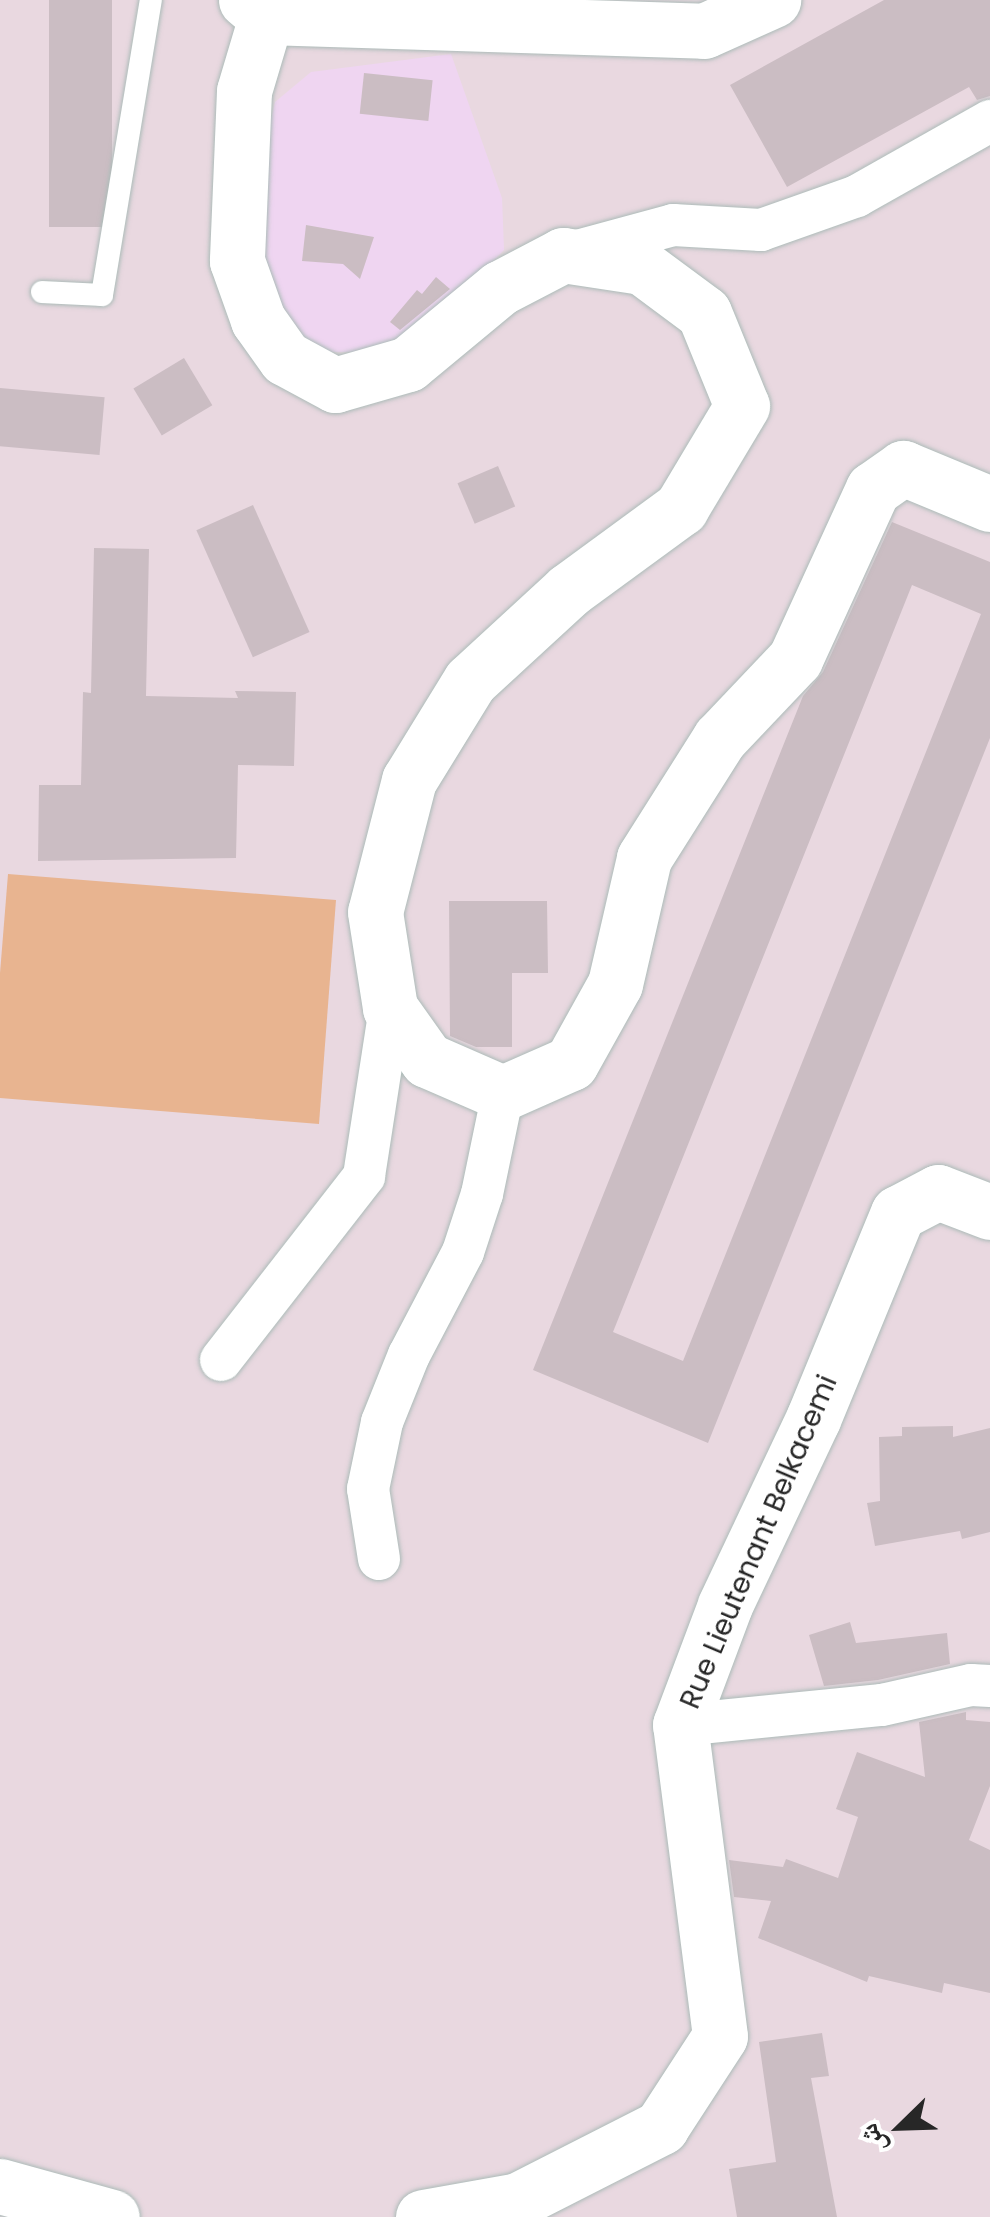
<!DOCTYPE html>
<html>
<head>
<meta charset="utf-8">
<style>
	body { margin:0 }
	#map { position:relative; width:990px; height:2217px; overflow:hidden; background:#e9d8e0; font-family:Poppins,"Noto Naskh Arabic",sans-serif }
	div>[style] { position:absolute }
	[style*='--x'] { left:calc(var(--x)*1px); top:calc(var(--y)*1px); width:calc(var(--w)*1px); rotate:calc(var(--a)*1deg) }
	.medical>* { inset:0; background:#efd5f1 }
	.pitch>* { inset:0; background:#e8b490 }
	.building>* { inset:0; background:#cbbdc3; transform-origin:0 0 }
	.roads { filter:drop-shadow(0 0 2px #acbbb8) drop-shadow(0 0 2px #acbbb8) }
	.lane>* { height:22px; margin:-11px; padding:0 11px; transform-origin:11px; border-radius:11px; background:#fff }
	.street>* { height:42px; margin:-21px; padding:0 21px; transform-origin:21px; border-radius:21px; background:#fff }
	.secondary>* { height:55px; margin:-27.5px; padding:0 27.5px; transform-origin:27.5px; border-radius:27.5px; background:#fff }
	span { translate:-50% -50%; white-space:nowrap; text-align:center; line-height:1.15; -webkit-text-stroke:8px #fff; paint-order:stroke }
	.street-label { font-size:28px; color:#272727 }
	.north { position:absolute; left:850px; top:2077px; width:100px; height:100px; -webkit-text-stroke:8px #fff; paint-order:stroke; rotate:247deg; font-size:28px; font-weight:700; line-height:40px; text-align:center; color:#272727 }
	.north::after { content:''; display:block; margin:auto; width:35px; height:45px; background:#272727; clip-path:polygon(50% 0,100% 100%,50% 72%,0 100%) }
</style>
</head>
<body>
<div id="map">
	<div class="medical">
		<div style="clip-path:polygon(451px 54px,502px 198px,504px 250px,444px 310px,380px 352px,321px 352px,264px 304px,260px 165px,275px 102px,311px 72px)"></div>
	</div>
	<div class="pitch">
		<div style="clip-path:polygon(8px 874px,336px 900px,319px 1124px,0 1098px,0 973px)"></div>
	</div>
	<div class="building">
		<div style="left:49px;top:0;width:63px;height:227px"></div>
		<div style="clip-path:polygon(884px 0,990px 0,990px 96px,977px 100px,969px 87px,787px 187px,730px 85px)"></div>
		<div style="left:364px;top:73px;width:69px;height:41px;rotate:6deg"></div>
		<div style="clip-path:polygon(306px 225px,374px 237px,360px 279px,343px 264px,302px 261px)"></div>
		<div style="clip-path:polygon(436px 277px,450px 289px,400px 330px,390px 322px,417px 290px,422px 294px)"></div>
		<div style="left:184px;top:358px;width:55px;height:59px;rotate:59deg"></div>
		<div style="left:0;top:388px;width:105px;height:58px;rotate:5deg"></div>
		<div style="left:498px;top:466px;width:44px;height:44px;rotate:67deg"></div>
		<div style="left:253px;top:505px;width:139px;height:62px;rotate:66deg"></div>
		<div style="clip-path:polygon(evenodd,892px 522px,990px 562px,990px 738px,708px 1443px,533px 1370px,803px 696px,823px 672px,892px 522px,912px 585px,981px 614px,683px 1361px,613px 1332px,912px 585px)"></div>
		<div style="clip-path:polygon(94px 548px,149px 549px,146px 696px,238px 698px,235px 691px,296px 692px,294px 766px,238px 765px,236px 858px,38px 861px,39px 785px,81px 785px,83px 692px,91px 693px)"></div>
		<div style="clip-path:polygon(449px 901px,547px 901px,548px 973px,512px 973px,512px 1047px,476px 1047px,450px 1036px)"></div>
		<div style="clip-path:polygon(953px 1426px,953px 1437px,990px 1428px,990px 1532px,962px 1539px,960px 1531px,875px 1546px,867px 1503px,880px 1501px,879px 1437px,902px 1436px,902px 1427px)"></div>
		<div style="clip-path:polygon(850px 1622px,856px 1643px,947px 1633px,950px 1664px,878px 1680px,824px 1686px,809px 1635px)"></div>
		<div style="clip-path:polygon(966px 1712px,966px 1720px,990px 1722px,990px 1786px,969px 1840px,990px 1850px,990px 1993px,944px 1983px,942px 1993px,869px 1976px,867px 1982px,758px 1938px,771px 1901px,734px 1897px,729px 1860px,783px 1867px,786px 1859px,838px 1878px,858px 1817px,836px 1809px,857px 1752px,925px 1777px,919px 1722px)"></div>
		<div style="clip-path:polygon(822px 2033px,829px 2076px,811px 2078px,837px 2217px,737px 2217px,729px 2169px,776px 2162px,759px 2042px)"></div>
	</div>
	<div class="roads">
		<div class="lane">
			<div style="--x:42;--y:292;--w:60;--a:2.9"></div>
			<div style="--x:102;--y:295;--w:299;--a:-80.6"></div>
		</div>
		<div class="street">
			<div style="--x:570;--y:253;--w:107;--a:-15.2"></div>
			<div style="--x:673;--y:225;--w:88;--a:3.3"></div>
			<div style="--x:761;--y:230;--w:102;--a:-19.5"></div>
			<div style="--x:857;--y:196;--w:153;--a:-29.4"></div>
			<div style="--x:221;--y:1360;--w:233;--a:-52.1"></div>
			<div style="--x:364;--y:1176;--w:170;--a:-81.2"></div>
			<div style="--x:379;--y:1559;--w:71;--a:-98.9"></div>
			<div style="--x:368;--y:1489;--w:68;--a:-78.2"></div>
			<div style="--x:382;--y:1422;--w:72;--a:-68.1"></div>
			<div style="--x:409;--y:1355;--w:116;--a:-62.3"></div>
			<div style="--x:463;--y:1252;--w:61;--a:-71.9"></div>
			<div style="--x:482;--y:1194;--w:103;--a:-78.3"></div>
			<div style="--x:680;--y:1725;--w:203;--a:-5.7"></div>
			<div style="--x:882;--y:1705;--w:91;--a:-12.7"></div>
			<div style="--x:971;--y:1685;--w:19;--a:3"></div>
		</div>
		<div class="secondary">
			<div style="--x:246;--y:0;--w:26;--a:40"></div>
			<div style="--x:266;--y:17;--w:438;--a:1.8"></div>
			<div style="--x:704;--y:31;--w:76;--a:-24.2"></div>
			<div style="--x:266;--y:17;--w:77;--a:106.6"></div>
			<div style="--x:244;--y:91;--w:170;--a:92.4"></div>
			<div style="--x:237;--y:261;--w:63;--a:70.4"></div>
			<div style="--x:258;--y:320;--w:47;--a:54.6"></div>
			<div style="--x:285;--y:358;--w:57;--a:28.4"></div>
			<div style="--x:335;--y:385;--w:76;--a:-16"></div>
			<div style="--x:408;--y:364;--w:119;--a:-39.6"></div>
			<div style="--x:500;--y:288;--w:71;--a:-27.6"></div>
			<div style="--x:563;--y:255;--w:80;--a:8.6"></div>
			<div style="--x:642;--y:267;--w:77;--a:36.6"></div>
			<div style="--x:704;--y:313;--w:100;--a:67.8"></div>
			<div style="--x:742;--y:406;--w:119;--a:120.9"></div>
			<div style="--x:681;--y:508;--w:139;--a:143.8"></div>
			<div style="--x:569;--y:590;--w:134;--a:137.4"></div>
			<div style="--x:470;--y:681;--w:116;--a:121.6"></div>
			<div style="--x:409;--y:780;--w:136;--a:104.4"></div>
			<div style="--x:375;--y:912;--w:97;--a:81.1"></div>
			<div style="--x:390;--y:1008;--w:64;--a:54.6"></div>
			<div style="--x:427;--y:1060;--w:83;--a:23.5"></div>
			<div style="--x:503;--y:1093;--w:74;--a:-23.8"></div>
			<div style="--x:571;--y:1063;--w:90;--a:-60.9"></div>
			<div style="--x:615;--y:984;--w:129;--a:-77"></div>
			<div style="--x:644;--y:858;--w:142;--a:-57.7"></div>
			<div style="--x:720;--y:738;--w:109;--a:-46.5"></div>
			<div style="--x:795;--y:659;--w:187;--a:-65.4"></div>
			<div style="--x:873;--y:489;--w:37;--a:-35"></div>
			<div style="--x:903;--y:468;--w:94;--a:22.5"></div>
			<div style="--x:0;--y:2186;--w:116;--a:15.5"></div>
			<div style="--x:423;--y:2217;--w:97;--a:-10.1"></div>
			<div style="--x:518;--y:2200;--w:161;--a:-27"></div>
			<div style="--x:661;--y:2127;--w:108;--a:-57"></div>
			<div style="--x:720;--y:2036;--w:314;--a:-97.3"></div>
			<div style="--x:680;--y:1725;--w:128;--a:-69.4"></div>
			<div style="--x:725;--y:1605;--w:206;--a:-64.7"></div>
			<div style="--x:813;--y:1419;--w:223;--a:-67.6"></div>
			<div style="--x:898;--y:1213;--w:45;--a:-27.7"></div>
			<div style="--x:938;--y:1192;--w:56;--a:21"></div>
		</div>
	</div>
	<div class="street-label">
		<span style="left:759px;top:1542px;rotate:-67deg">Rue Lieutenant Belkacemi</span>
	</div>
	<div class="north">ش</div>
</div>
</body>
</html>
